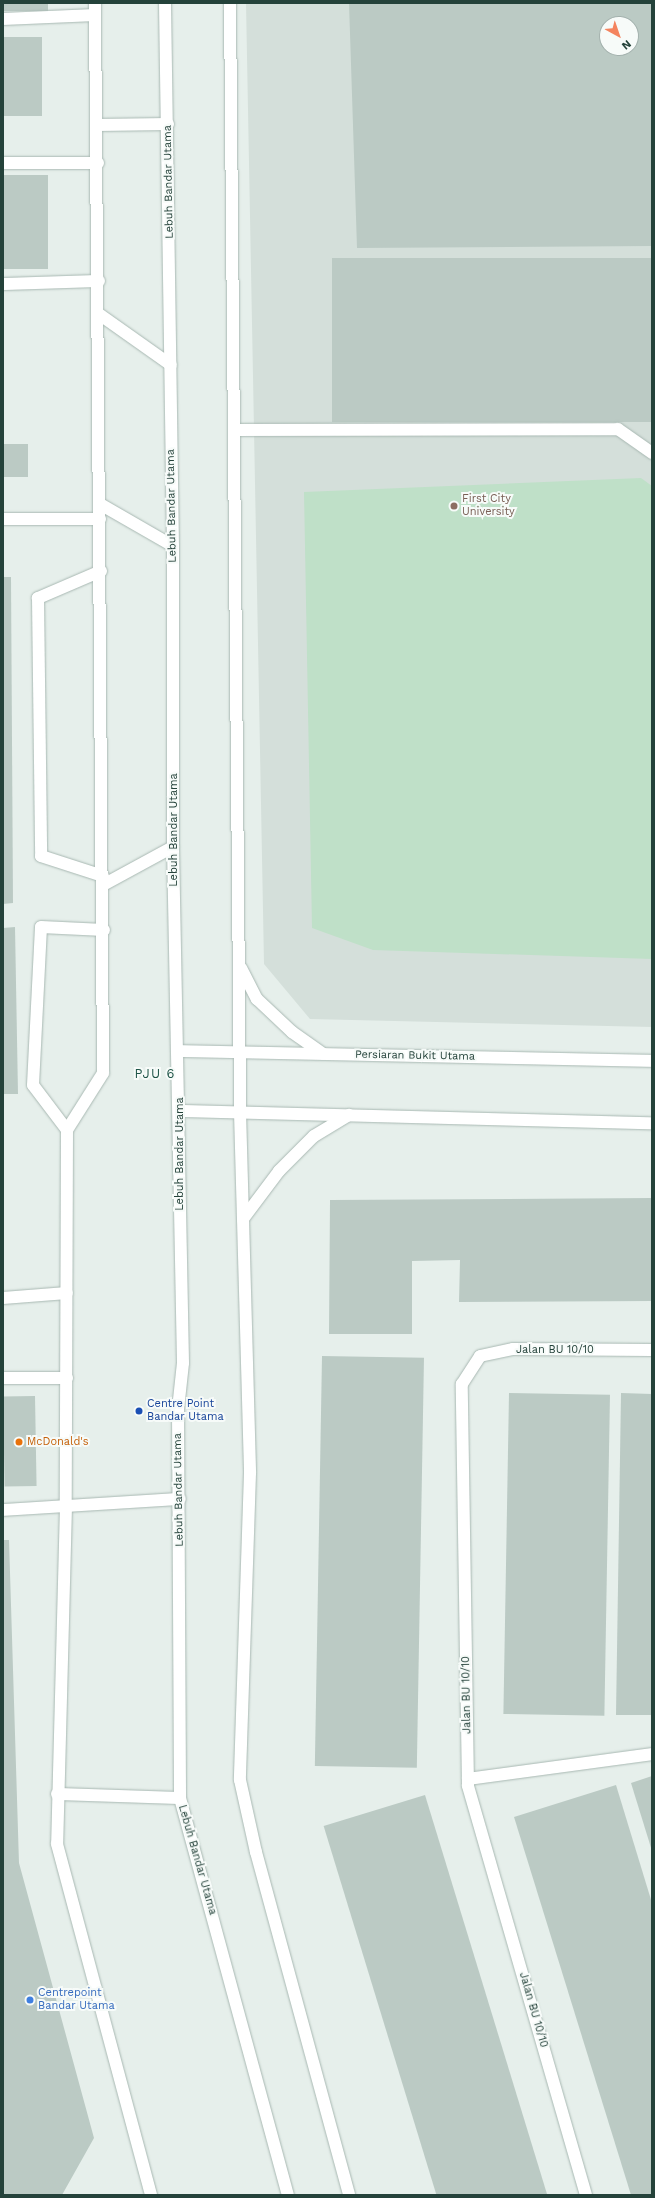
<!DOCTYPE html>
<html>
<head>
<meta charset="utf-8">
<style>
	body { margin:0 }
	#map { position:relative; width:655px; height:2198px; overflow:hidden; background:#e6efeb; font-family:"Work Sans",sans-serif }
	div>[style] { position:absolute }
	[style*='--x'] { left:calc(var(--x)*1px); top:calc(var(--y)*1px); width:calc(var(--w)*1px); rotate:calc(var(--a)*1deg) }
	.built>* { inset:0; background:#d4dfda }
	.green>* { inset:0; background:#bfe0c8 }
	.building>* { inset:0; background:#bbcac4; transform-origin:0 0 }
	.roads { filter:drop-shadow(0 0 1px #a8b8b2) drop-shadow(0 0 1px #a8b8b2) }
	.lane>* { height:12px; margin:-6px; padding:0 6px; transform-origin:6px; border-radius:6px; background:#fff }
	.street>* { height:12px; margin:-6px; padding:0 6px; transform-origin:6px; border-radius:6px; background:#fff }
	.secondary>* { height:12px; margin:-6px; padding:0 6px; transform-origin:6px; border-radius:6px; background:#fff }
	.dots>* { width:11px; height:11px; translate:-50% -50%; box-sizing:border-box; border:2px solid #f7fbf9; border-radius:50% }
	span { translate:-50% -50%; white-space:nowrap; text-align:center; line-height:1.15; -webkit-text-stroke:4px #f7fbf9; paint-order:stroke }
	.street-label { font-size:11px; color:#24423a }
	.education-label { font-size:11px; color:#785e54 }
	.left { translate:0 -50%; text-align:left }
	.transit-label { font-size:11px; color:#164399 }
	.food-label { font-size:11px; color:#c56008 }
	.shop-label { font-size:11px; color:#366cbe }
	.quarter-label { font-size:13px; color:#1f5548; letter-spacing:1px }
	.frame { position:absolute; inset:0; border:4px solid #24423a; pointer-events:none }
	.north { position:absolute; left:599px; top:16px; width:40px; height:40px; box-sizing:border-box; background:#f7fbf9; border:1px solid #a3b1ad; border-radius:50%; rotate:140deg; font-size:11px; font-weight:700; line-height:16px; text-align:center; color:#24423a }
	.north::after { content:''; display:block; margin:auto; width:14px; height:18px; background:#f4845f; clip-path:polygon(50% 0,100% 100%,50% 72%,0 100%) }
</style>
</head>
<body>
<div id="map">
	<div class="built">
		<div style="clip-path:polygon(evenodd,246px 3px,652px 3px,652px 1027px,310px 1019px,264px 964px,246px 3px,607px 24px,631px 24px,631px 48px,607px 48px,607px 24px)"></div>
	</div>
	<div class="green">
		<div style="clip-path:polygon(641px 478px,652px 486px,652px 959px,373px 950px,312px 928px,304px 492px)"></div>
	</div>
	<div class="building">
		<div style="left:3px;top:3px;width:45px;height:8px"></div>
		<div style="clip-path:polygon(evenodd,349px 3px,652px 3px,652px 246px,357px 248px,349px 3px,607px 24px,631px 24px,631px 48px,607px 48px,607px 24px)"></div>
		<div style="left:42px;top:37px;width:79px;height:39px;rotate:90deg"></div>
		<div style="left:3px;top:175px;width:45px;height:94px"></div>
		<div style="left:332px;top:258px;width:320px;height:164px"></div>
		<div style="left:3px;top:444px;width:25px;height:33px"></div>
		<div style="clip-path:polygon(3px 577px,11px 577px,13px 903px,3px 904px)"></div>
		<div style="clip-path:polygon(15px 927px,18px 1094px,3px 1094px,3px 928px)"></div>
		<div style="clip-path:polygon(652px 1198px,652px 1301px,459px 1302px,460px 1260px,412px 1261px,412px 1334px,329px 1334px,330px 1200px)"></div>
		<div style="left:322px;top:1356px;width:102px;height:410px;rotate:1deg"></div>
		<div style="left:509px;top:1393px;width:101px;height:321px;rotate:1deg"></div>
		<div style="clip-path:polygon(621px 1393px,652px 1394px,652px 1715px,616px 1715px)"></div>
		<div style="left:35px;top:1396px;width:90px;height:32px;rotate:89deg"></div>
		<div style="clip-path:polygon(3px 1540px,9px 1540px,19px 1863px,94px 2138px,62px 2195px,3px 2195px)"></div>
		<div style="clip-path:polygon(652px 1776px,652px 1851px,631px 1783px)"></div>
		<div style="clip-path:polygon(616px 1785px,652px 1903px,652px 2195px,631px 2195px,514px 1817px)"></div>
		<div style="left:425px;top:1795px;width:418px;height:106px;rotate:73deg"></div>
	</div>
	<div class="roads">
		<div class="lane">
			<div style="--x:95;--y:3;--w:1070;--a:89.57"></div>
			<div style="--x:103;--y:1073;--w:67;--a:122.3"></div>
			<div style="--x:67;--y:1130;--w:376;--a:90.2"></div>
			<div style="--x:66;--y:1506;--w:338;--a:91.5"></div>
			<div style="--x:57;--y:1844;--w:363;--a:75"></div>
			<div style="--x:3;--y:19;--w:92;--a:-2.5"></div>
			<div style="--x:97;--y:125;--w:71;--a:-0.8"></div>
			<div style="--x:3;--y:163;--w:95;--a:0"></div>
			<div style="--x:3;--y:284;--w:96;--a:-1.8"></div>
			<div style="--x:99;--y:314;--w:88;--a:35.3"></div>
			<div style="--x:235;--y:430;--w:383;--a:-0.1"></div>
			<div style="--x:618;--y:429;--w:42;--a:35.2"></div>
			<div style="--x:100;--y:504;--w:84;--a:29.9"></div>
			<div style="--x:3;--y:519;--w:97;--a:0"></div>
			<div style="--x:101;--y:571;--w:69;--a:156.8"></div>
			<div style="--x:38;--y:598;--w:258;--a:89.3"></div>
			<div style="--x:41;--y:856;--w:65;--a:17.9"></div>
			<div style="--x:103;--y:885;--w:80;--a:-28.5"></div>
			<div style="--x:67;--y:1130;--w:56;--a:-127.1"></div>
			<div style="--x:33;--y:1085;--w:158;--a:-87.1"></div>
			<div style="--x:41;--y:927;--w:63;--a:2.7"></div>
			<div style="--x:3;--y:1298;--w:64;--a:-4.5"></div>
			<div style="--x:3;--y:1378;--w:64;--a:0"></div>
			<div style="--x:3;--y:1510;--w:177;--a:-3.6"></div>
			<div style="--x:468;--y:1779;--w:186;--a:-7.7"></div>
			<div style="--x:57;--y:1794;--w:123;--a:1.9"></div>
		</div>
		<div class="street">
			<div style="--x:586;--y:2195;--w:426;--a:-106.1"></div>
			<div style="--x:468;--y:1786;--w:402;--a:-90.9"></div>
			<div style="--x:462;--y:1384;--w:33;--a:-57"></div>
			<div style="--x:480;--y:1356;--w:34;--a:-12"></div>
			<div style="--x:513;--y:1349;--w:139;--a:0.4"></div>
		</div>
		<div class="secondary">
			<div style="--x:165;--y:3;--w:543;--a:89.16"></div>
			<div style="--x:173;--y:546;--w:301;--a:90"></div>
			<div style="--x:173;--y:847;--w:516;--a:88.89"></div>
			<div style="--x:183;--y:1363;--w:46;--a:96.2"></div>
			<div style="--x:178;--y:1409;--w:389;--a:89.7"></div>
			<div style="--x:180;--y:1798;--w:411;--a:74.8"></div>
			<div style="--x:230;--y:3;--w:1109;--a:89.48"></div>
			<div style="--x:240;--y:1112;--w:361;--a:88.4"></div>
			<div style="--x:250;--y:1473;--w:307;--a:91.9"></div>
			<div style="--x:240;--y:1780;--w:74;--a:77.5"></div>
			<div style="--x:256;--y:1852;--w:355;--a:74.8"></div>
			<div style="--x:241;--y:968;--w:35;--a:63"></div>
			<div style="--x:257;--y:999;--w:48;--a:43.3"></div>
			<div style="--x:292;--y:1032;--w:38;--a:35"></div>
			<div style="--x:178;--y:1051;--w:474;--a:1.2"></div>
			<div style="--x:180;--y:1111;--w:472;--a:1.5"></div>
			<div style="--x:243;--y:1219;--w:60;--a:-53.1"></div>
			<div style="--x:279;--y:1171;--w:49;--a:-45"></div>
			<div style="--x:314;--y:1136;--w:41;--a:-31"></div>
		</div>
	</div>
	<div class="dots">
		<div style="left:454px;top:506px;background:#8d6e63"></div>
		<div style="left:139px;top:1411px;background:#1a4fb4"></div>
		<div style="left:19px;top:1442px;background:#e8710a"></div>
		<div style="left:30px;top:2000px;background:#3f7fe0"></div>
	</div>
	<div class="street-label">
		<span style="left:169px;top:182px;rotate:-91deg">Lebuh Bandar Utama</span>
		<span style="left:172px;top:506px;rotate:-91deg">Lebuh Bandar Utama</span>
		<span style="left:174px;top:830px;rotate:-90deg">Lebuh Bandar Utama</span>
		<span style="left:415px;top:1056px;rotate:1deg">Persiaran Bukit Utama</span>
		<span style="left:180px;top:1154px;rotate:-90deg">Lebuh Bandar Utama</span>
		<span style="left:555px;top:1350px">Jalan BU 10/10</span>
		<span style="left:179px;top:1490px;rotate:-91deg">Lebuh Bandar Utama</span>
		<span style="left:467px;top:1695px;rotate:-91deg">Jalan BU 10/10</span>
		<span style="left:197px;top:1860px;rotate:74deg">Lebuh Bandar Utama</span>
		<span style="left:533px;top:2010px;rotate:74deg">Jalan BU 10/10</span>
	</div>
	<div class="education-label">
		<span class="left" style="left:462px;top:506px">First City<br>University</span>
	</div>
	<div class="transit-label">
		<span class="left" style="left:147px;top:1411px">Centre Point<br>Bandar Utama</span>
	</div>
	<div class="food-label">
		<span class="left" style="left:27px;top:1442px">McDonald's</span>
	</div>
	<div class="shop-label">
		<span class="left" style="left:38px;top:2000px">Centrepoint<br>Bandar Utama</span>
	</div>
	<div class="quarter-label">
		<span style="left:155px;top:1074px">PJU 6</span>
	</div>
	<div class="frame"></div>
	<div class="north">N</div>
</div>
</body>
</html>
